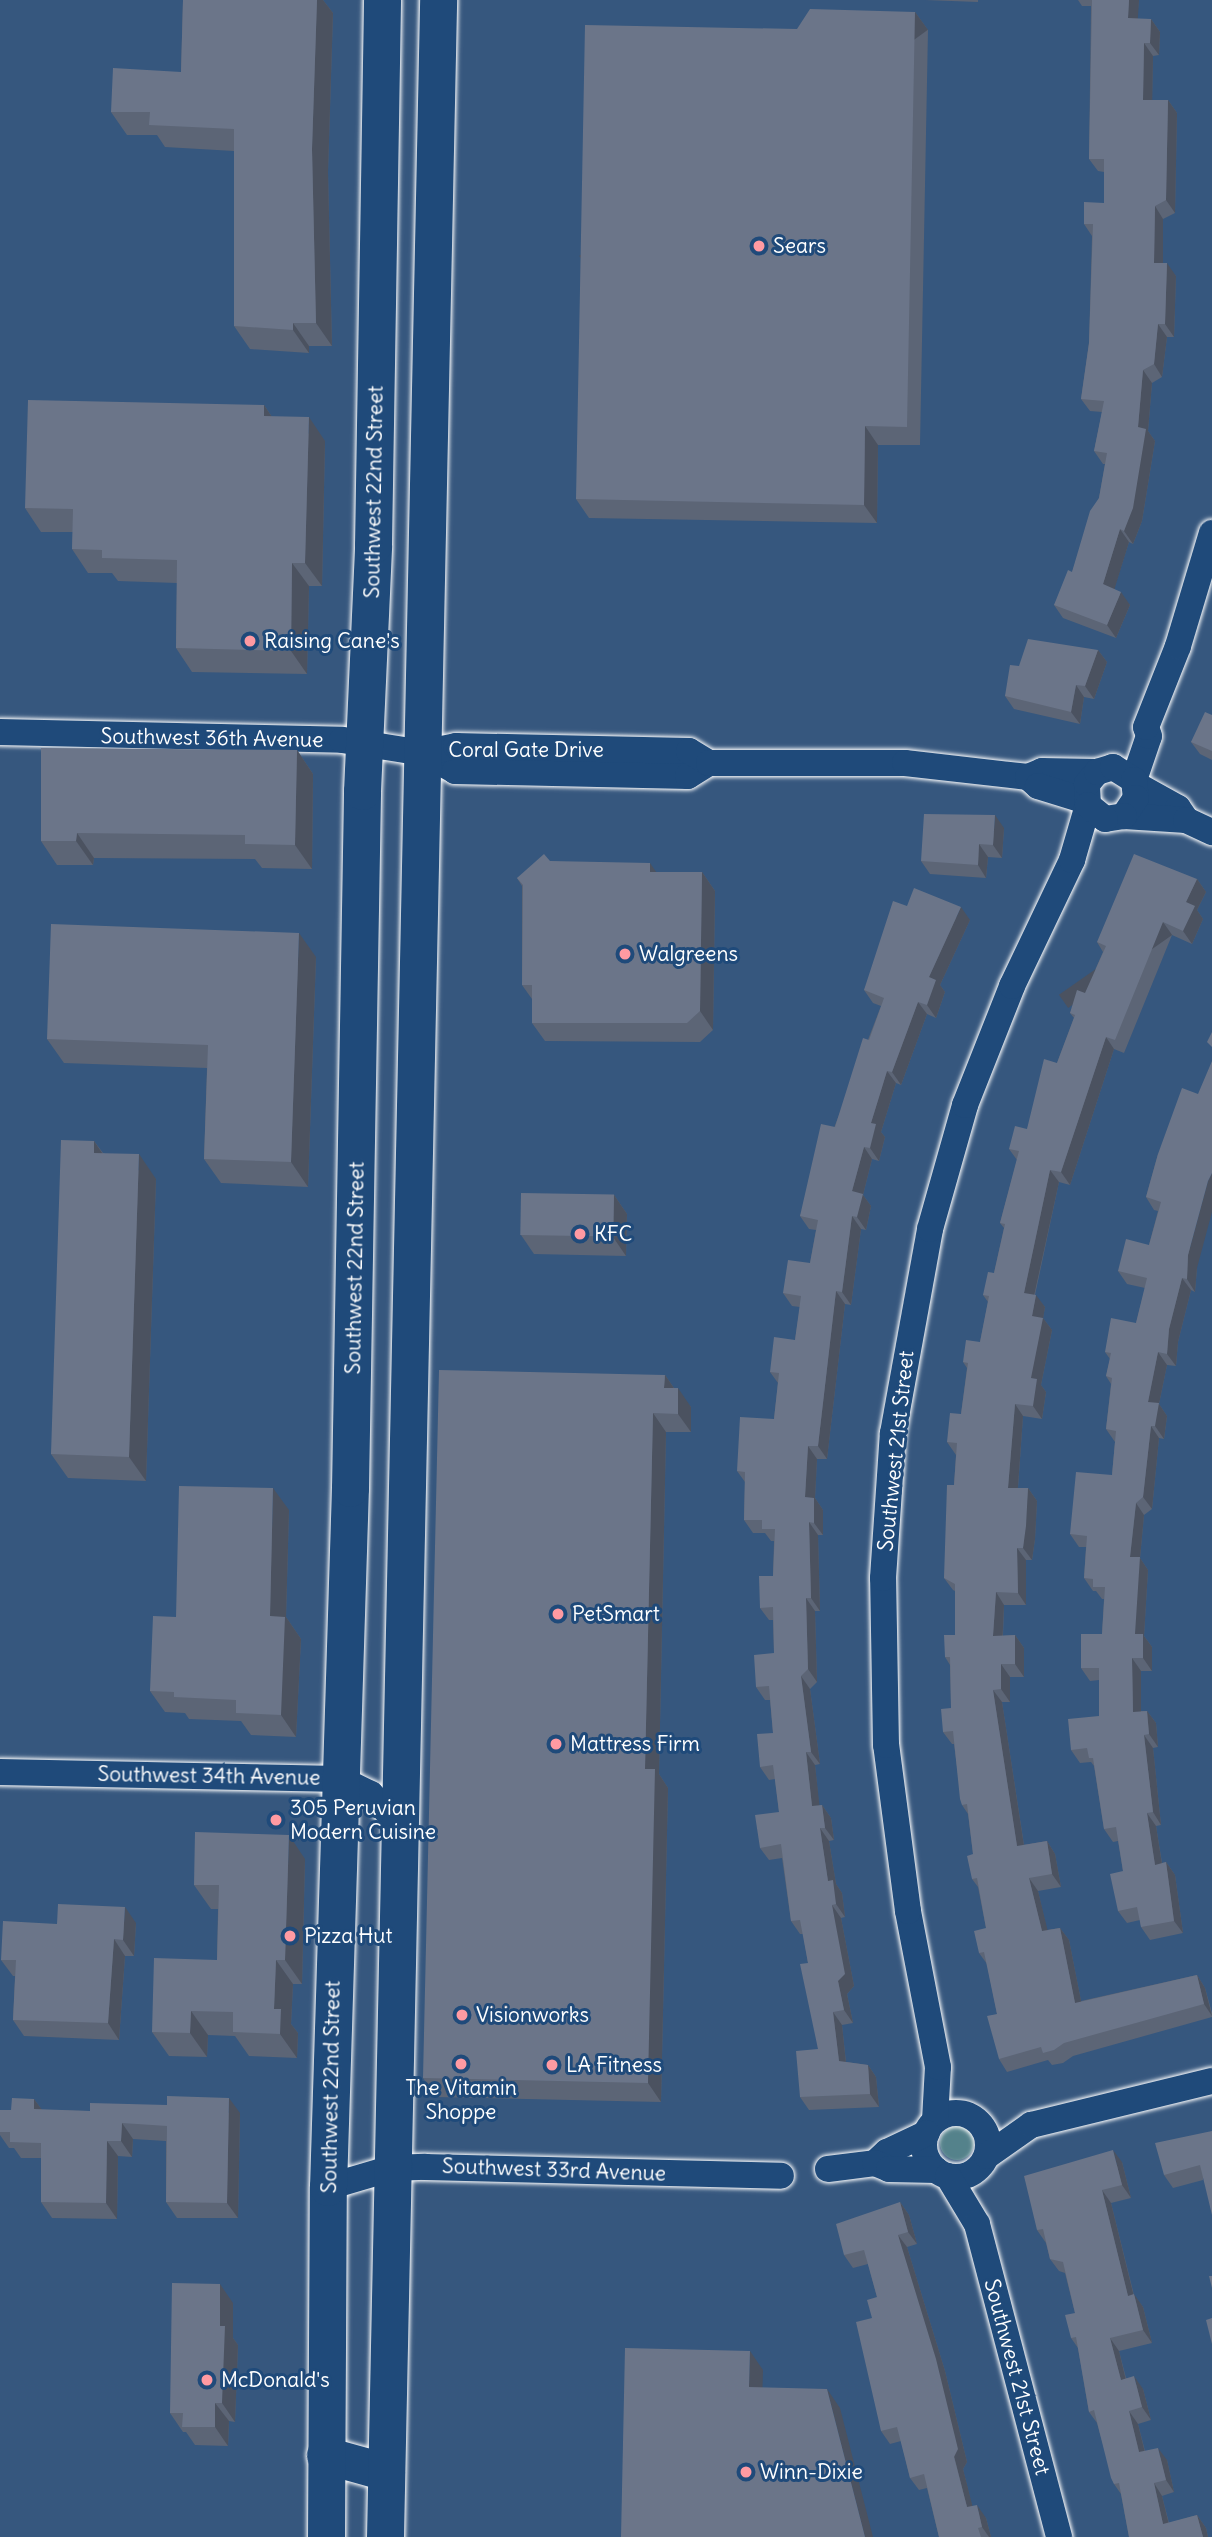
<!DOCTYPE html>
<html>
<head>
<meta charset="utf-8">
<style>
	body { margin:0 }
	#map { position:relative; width:1212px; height:2537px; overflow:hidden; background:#36577e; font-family:Delius,sans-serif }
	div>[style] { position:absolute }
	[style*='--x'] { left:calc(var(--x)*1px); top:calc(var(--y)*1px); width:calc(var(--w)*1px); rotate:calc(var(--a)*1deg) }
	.green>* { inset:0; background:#54828b }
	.round { border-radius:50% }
	.roads { filter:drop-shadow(0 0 2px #fff) drop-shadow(0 0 2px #fff) }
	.minor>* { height:26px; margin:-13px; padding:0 13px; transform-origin:13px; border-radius:13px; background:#1f4a7a }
	.minor>.ring { margin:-13px; padding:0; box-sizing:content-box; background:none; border:26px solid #1f4a7a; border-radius:50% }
	.secondary>* { height:37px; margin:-18.5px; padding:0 18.5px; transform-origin:18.5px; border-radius:18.5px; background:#1f4a7a }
	.wall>* { inset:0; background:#5c6576 }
	.shaded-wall>* { inset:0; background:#4b5260; transform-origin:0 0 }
	.building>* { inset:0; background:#6b7589; transform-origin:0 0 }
	.dots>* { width:19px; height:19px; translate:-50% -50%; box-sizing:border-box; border:4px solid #1f4a7a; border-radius:50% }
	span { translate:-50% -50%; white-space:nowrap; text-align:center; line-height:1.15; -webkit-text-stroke:6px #1f4a7a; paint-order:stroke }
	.poi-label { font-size:21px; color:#fff }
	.left { translate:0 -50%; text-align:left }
	.street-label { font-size:21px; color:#fff }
</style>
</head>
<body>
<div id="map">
	<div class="green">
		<div class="round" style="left:940px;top:2126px;width:34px;height:34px"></div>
	</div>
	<div class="roads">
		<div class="minor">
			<div style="--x:0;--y:732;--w:342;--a:1.3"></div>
			<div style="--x:342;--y:740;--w:82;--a:9.1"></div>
			<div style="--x:423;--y:753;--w:37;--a:29"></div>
			<div style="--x:455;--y:771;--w:233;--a:1.2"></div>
			<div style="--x:688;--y:776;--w:25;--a:-32"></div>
			<div style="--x:423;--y:753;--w:34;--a:-12"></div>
			<div style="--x:456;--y:746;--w:233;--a:1.2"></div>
			<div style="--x:689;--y:751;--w:23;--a:31"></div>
			<div style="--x:709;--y:763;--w:196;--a:0"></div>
			<div style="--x:905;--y:763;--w:124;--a:6.5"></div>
			<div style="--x:1028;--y:777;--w:15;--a:-23"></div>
			<div style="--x:1042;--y:771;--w:55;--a:1"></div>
			<div style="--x:1028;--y:777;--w:13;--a:42"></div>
			<div style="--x:1038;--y:786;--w:50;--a:17.4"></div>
			<div style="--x:1134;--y:780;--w:46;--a:-71.2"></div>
			<div style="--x:1149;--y:736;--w:9;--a:-108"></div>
			<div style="--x:1146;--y:727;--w:87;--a:-68.4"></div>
			<div style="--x:1178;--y:646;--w:118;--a:-73.3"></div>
			<div style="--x:1135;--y:784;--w:49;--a:29.2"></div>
			<div style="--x:1178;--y:808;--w:14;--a:56"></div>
			<div style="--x:1124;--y:816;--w:62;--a:3.7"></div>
			<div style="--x:1186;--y:820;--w:29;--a:25"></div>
			<div style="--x:0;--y:1772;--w:340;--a:1.2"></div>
			<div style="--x:340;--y:1779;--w:34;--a:26"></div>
			<div style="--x:371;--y:1794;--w:43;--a:47.8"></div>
			<div class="ring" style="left:924px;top:2113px;width:38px;height:38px"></div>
			<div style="--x:935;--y:2120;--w:53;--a:-86.8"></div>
			<div style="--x:938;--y:2067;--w:159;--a:-100.9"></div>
			<div style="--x:908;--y:1911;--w:167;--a:-97.5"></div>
			<div style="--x:886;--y:1745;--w:167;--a:-91"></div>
			<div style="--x:883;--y:1578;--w:145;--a:-86.1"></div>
			<div style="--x:893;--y:1433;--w:207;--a:-79.7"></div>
			<div style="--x:930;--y:1229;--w:129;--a:-74.2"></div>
			<div style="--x:965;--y:1105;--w:128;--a:-68.4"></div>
			<div style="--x:1012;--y:986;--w:140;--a:-64.5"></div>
			<div style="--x:1072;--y:860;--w:57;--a:-73.8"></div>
			<div style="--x:1088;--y:805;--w:21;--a:-93"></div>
			<div style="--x:1087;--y:784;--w:16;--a:-50"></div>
			<div style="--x:1097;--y:772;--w:17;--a:-17"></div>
			<div style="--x:1113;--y:767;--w:25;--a:32"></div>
			<div style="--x:1134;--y:780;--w:18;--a:84"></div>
			<div style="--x:1136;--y:798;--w:22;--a:124"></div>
			<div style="--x:1124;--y:816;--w:19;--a:171"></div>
			<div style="--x:1105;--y:819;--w:22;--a:-141"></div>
			<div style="--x:987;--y:2156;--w:54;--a:-35.2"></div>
			<div style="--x:1031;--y:2125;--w:186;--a:-13.7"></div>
			<div style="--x:875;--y:2163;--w:16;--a:-43"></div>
			<div style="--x:887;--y:2152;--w:44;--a:-25.4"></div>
			<div style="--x:828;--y:2169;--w:47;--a:-7.3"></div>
			<div style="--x:875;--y:2163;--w:15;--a:23"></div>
			<div style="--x:889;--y:2169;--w:47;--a:1.2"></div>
			<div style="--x:948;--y:2176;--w:56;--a:58.9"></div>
			<div style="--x:977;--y:2224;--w:324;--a:75.3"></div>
			<div style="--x:328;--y:2187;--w:67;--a:-16.5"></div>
			<div style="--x:392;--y:2168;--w:33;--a:-2"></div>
			<div style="--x:425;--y:2167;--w:356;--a:1.4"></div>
		</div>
		<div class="secondary">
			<div style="--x:325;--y:2455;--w:63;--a:15.6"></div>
			<div style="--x:326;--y:2537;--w:350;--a:-89.7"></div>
			<div style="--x:328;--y:2187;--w:699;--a:-88.2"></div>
			<div style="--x:350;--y:1488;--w:697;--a:-89.01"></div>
			<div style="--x:362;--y:791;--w:246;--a:-87.4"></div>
			<div style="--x:373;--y:545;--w:545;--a:-89.05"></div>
			<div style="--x:385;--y:2537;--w:2538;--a:-88.8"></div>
		</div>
	</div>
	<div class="wall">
		<div style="clip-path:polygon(183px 0,323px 0,333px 13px,328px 172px,332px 346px,309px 346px,309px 353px,250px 349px,234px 326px,234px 151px,165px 147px,157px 135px,127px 135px,111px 112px,181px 72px)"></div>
		<div style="clip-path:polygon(925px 0,978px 0,978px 2px)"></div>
		<div style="clip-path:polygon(1078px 0,1139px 0,1137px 19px,1151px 19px,1160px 32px,1159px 55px,1153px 56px,1152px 100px,1168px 100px,1177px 113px,1175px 213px,1163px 219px,1163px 263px,1176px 276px,1174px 337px,1167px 337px,1162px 377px,1152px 383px,1148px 431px,1155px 441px,1142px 521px,1133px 544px,1129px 542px,1114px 589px,1130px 605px,1116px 638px,1063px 618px,1054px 605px,1072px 572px,1099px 498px,1105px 464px,1103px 464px,1094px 451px,1102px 412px,1090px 411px,1081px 399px,1089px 343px,1092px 236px,1084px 224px,1104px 203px,1104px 172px,1098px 171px,1089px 159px,1091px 6px,1082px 6px)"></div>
		<div style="clip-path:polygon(915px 12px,928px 30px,920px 445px,878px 445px,877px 523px,589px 518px,576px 499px)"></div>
		<div style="clip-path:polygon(264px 405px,272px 417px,325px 441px,322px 586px,309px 586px,307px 674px,192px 672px,176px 648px,177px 583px,118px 581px,112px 573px,88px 573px,72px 549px,73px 532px,41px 532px,25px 508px)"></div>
		<div style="clip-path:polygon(1098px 650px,1107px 662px,1094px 699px,1084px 697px,1080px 724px,1014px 709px,1005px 696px,1019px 666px)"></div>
		<div style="clip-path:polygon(1212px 715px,1212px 760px,1200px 754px,1191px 742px)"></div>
		<div style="clip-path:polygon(297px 750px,313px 774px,312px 869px,262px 868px,255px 859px,94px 858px,93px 865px,57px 865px,41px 841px)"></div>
		<div style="clip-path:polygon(1004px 828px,1002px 858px,988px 857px,986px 878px,930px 874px,921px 861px)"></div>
		<div style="clip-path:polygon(550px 861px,656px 872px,702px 872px,715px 891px,713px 1030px,700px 1042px,545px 1041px,532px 1023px,532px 999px,522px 985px,522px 886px,517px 878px)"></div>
		<div style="clip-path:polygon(1197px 879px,1206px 892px,1197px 910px,1203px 919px,1192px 944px,1172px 935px,1124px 1053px,1114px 1049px,1070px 1185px,1059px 1182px,1035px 1295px,1045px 1307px,1043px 1318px,1052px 1330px,1041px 1385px,1046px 1392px,1042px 1419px,1023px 1416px,1018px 1488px,1028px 1488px,1037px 1501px,1035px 1539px,1032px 1560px,1026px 1560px,1026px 1605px,1004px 1605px,1003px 1636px,1015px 1635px,1024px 1648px,1024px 1677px,1010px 1677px,1010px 1702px,1002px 1702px,1024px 1845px,1047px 1841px,1055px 1854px,1061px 1887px,1038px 1891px,1047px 1930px,1060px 1928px,1069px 1940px,1081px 2001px,1197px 1975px,1205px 1988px,1212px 2013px,1212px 2017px,1073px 2056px,1063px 2063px,1052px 2065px,1048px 2060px,1007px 2072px,999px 2059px,997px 2014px,987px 1964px,979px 1953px,986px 1928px,978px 1887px,972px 1879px,973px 1854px,968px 1814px,962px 1805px,954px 1744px,952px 1744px,943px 1732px,951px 1708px,950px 1665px,945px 1657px,955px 1635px,955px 1591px,953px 1590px,944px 1578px,954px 1485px,956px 1455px,947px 1442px,961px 1414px,967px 1368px,963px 1362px,980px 1342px,988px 1302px,983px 1295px,994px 1273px,1004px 1228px,1000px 1223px,1017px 1160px,1009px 1149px,1027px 1129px,1057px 1063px,1074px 1018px,1070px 1013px,1085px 993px,1103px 952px,1097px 942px)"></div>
		<div style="clip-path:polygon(907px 906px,970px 920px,940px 985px,945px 992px,936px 1018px,927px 1014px,901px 1085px,896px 1083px,881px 1132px,885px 1137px,879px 1161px,872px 1159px,863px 1195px,871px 1206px,866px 1230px,861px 1229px,851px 1305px,845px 1304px,827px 1459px,817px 1459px,815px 1498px,823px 1510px,823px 1535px,818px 1535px,820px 1611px,815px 1611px,817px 1682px,810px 1689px,820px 1764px,815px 1765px,819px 1805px,822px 1805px,831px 1818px,834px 1840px,829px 1841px,836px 1884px,842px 1893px,845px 1917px,841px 1918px,854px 1986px,847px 1994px,853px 2023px,842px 2025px,846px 2062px,868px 2065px,876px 2077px,879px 2107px,809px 2110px,800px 2097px,818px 2049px,808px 1963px,803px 1934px,800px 1934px,791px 1921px,782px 1858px,769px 1860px,760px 1848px,779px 1812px,775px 1779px,769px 1780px,760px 1767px,773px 1733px,770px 1700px,765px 1700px,756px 1687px,774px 1653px,773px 1620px,769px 1620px,760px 1608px,773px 1576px,774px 1541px,771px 1541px,765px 1533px,753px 1533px,744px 1520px,745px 1482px,737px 1471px,774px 1419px,778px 1383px,770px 1372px,795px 1340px,800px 1307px,792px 1306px,783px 1293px,810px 1263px,816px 1230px,809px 1229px,800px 1216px,881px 1006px,873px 1003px,864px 990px)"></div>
		<div style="clip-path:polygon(316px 957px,308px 1187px,221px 1183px,204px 1159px,207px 1068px,64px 1063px,47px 1039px)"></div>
		<div style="clip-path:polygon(94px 1141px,103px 1153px,156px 1179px,146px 1481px,68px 1478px,51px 1454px)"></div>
		<div style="clip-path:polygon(1158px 1154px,1197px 1268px,1195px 1292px,1191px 1290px,1178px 1342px,1176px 1366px,1167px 1365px,1159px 1404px,1167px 1416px,1164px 1439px,1159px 1438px,1152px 1509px,1144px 1515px,1140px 1558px,1148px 1570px,1144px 1636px,1152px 1647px,1152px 1671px,1141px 1671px,1141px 1711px,1147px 1711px,1156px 1723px,1158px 1747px,1153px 1748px,1161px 1825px,1156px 1826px,1162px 1863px,1166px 1862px,1175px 1875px,1183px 1933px,1150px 1940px,1141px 1927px,1140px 1920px,1127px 1923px,1118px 1911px,1123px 1871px,1118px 1841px,1113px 1842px,1104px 1829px,1094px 1766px,1091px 1762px,1080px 1763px,1071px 1750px,1099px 1716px,1099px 1680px,1090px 1681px,1081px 1668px,1102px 1634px,1104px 1599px,1102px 1599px,1096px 1591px,1093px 1591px,1084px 1578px,1086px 1547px,1079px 1547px,1070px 1534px,1112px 1475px,1115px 1442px,1106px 1429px,1111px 1384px,1106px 1376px,1110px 1359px,1105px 1352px,1136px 1323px,1145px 1288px,1127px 1284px,1118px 1271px,1149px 1245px,1158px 1211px,1154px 1210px,1146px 1197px)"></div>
		<div style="clip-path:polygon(614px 1195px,627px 1214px,626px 1256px,534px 1254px,521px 1235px)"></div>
		<div style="clip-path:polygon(665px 1375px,674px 1388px,691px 1407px,691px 1432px,666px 1432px,659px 1774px,668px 1788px,661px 2102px,436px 2097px,423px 2078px)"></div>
		<div style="clip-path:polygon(289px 1510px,286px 1617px,301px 1639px,296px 1737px,251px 1735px,241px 1721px,189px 1719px,185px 1713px,165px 1712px,150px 1691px,176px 1617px)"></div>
		<div style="clip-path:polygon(305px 1859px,302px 1984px,293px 1984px,291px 2024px,298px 2033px,297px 2058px,249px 2056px,235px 2036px,208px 2035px,207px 2057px,169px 2056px,152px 2032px,217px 1960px,218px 1909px,211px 1909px,194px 1885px)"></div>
		<div style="clip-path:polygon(136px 1923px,134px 1956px,125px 1956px,119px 2040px,24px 2036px,13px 2020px,15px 1976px,13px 1976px,1px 1960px,57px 1924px)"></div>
		<div style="clip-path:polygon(34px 2099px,42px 2110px,90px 2111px,240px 2113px,238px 2218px,177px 2218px,166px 2202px,166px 2141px,133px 2139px,132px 2157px,118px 2156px,117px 2219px,52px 2218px,41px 2202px,41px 2158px,21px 2158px,14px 2148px,9px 2148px,0 2135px,0 2110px,11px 2110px)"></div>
		<div style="clip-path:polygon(1212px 2131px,1203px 2180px,1173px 2188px,1164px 2175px)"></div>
		<div style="clip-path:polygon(1122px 2162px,1131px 2198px,1111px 2203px,1134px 2295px,1143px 2307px,1152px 2343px,1119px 2351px,1126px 2378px,1143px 2389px,1151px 2420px,1138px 2424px,1145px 2451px,1167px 2460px,1174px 2492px,1162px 2496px,1169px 2523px,1197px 2515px,1206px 2528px,1208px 2537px,1129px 2537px,1121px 2494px,1114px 2484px,1097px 2423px,1089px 2412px,1078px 2348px,1071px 2338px,1075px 2313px,1065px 2273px,1059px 2271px,1050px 2259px,1046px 2243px,1037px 2230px)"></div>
		<div style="clip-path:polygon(900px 2202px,909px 2215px,917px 2244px,907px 2247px,945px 2371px,967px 2462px,963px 2469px,972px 2506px,986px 2518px,991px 2537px,939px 2537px,927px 2488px,919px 2490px,910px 2478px,901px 2441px,890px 2444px,881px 2431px,872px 2318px,877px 2297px,868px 2264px,853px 2268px,844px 2255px)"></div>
		<div style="clip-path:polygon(233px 2303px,233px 2338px,238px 2345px,235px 2422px,229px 2421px,228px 2446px,195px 2445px,186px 2432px,183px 2432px,170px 2413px)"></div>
	</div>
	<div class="shaded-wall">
		<div style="clip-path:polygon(317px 0,323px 0,333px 13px,328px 172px,332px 346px,316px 323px,312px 149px)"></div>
		<div style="clip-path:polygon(1129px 0,1139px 0,1137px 31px,1128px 18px)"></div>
		<div style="left:915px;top:12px;width:22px;height:415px;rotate:54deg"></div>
		<div style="clip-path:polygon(1151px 19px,1160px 32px,1159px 55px,1150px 43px)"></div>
		<div style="clip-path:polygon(1144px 43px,1153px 56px,1152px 112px,1143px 100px)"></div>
		<div style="clip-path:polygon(1168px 100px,1177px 113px,1175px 213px,1166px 200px)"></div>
		<div style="clip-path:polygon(1155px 206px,1163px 219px,1163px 276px,1154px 263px)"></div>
		<div style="clip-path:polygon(1167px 263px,1176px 276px,1174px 337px,1165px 324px)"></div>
		<div style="clip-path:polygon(293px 323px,309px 346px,309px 353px,293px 330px)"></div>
		<div style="clip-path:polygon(1158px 324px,1167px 337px,1162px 377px,1154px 364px)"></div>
		<div style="clip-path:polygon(1143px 370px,1152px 383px,1148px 431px,1155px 441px,1142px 521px,1133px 544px,1124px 531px,1138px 427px)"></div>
		<div style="clip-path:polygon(264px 405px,280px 429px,264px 416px)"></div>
		<div style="clip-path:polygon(309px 417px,325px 441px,322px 586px,305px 563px)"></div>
		<div style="clip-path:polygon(865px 426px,878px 445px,877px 523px,864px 505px)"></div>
		<div style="clip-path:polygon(1120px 529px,1129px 542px,1112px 597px,1103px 584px)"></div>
		<div style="clip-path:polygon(292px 563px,309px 586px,307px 674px,291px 651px)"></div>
		<div style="clip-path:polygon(1121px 592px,1130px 605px,1116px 638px,1107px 625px)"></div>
		<div style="clip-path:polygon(1098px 650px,1107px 662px,1094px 699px,1085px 686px)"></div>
		<div style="clip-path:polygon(1076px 685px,1084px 697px,1080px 724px,1071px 712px)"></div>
		<div style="clip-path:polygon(297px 750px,313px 774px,312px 869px,295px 845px)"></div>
		<div style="clip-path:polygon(995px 815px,1004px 828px,1002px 858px,993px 845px)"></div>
		<div style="clip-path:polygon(77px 833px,94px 858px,93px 865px,76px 841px)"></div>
		<div style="clip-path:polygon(979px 844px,988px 857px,986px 878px,978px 865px)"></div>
		<div style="clip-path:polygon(650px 863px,663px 882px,650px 872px)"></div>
		<div style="clip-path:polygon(702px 872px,715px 891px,713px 1030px,700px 1011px)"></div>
		<div style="clip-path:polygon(1197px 879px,1206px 892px,1197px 910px,1203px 919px,1192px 944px,1183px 931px,1186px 902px)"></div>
		<div style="clip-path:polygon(961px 907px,970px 920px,940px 985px,945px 992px,936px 1018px,927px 1005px,929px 977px)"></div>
		<div style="left:1163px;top:922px;width:16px;height:127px;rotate:55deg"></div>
		<div style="clip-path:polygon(299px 933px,316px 957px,308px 1187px,291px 1162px)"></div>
		<div style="clip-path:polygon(918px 1002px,927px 1014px,901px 1085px,892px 1072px)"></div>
		<div style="clip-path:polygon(1106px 1037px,1114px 1049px,1070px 1185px,1061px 1172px)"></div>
		<div style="clip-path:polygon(887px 1071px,896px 1083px,881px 1132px,885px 1137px,879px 1161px,870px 1148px,871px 1123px)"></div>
		<div style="clip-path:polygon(94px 1141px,111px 1166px,94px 1153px)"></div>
		<div style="clip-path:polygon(864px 1147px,872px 1159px,863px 1195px,871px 1206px,866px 1230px,857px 1217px,852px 1191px)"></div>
		<div style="clip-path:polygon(139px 1154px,156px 1179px,146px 1481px,129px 1457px)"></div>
		<div style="clip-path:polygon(1050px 1170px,1059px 1182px,1032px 1305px,1024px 1293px)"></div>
		<div style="clip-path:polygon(1212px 1173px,1212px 1212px,1197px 1268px,1195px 1292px,1187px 1279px,1188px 1255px,1208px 1181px)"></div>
		<div style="clip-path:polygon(614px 1195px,627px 1214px,626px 1256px,613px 1237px)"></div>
		<div style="clip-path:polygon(852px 1216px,861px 1229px,851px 1305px,842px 1292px)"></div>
		<div style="clip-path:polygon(1182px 1278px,1191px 1290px,1178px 1342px,1176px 1366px,1167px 1354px,1169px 1329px)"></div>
		<div style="clip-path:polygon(836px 1291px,845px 1304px,827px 1459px,818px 1446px)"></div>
		<div style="clip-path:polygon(1036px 1295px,1045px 1307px,1043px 1319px,1043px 1318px,1052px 1330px,1041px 1385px,1046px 1392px,1042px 1419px,1033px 1406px,1031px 1378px,1032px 1316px)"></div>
		<div style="clip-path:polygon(1158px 1352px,1167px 1365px,1159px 1404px,1167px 1416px,1164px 1439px,1155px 1426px,1148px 1402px)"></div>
		<div style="clip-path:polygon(665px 1375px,678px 1394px,664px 1388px)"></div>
		<div style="clip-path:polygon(678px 1388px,691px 1407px,691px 1432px,678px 1414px)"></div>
		<div style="clip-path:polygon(1015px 1404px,1023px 1416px,1017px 1500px,1008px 1488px)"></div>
		<div style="clip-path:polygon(653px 1413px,666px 1432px,659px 1774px,668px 1788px,661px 2102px,648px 2083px,645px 1769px)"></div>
		<div style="clip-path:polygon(1151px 1426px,1159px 1438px,1152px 1509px,1143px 1497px)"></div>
		<div style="clip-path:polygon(808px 1446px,817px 1459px,815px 1498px,823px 1510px,823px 1535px,814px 1523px,805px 1497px)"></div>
		<div style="clip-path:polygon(273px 1488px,289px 1510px,286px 1617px,301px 1639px,296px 1737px,281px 1715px,270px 1616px)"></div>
		<div style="clip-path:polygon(1028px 1488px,1037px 1501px,1035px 1539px,1032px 1560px,1023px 1548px)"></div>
		<div style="clip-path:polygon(1136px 1503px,1144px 1515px,1140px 1558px,1148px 1570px,1144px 1636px,1152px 1647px,1152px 1671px,1143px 1658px,1135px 1634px,1130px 1557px)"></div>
		<div style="clip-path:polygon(809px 1522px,818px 1535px,820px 1611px,811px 1598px)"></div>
		<div style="clip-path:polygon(1017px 1548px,1026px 1560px,1026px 1605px,1018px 1593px)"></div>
		<div style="clip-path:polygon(996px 1592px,1004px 1605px,1002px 1649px,993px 1636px)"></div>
		<div style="clip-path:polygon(806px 1598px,815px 1611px,817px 1682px,808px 1669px)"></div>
		<div style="clip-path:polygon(1015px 1635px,1024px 1648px,1024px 1677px,1015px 1664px)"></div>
		<div style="clip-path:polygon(1132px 1658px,1141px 1671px,1141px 1725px,1133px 1712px)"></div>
		<div style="clip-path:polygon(1001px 1664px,1010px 1677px,1010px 1702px,1001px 1689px)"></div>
		<div style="clip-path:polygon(801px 1676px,810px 1689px,820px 1764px,811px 1752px)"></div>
		<div style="clip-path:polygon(993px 1690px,1002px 1702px,1026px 1859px,1017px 1846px)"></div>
		<div style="clip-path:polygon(1147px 1711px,1156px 1723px,1158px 1747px,1149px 1734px)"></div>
		<div style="clip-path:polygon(1144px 1735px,1153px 1748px,1161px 1825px,1153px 1812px)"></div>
		<div style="clip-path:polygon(806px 1752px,815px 1765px,821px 1819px,812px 1806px)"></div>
		<div style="clip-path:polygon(822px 1805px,831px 1818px,834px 1840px,825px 1828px)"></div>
		<div style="clip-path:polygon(1147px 1813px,1156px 1826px,1164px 1877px,1155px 1865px)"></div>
		<div style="clip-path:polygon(820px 1828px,829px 1841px,836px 1884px,842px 1893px,845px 1917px,836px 1904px,828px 1881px)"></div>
		<div style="clip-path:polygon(289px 1835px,305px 1859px,302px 1984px,285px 1960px)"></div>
		<div style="clip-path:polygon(1047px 1841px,1055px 1854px,1061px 1887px,1052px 1874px)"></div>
		<div style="clip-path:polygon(1166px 1862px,1175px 1875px,1183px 1933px,1174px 1921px)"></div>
		<div style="clip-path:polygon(1029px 1878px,1038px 1891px,1051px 1944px,1042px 1931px)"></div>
		<div style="clip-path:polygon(832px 1905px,841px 1918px,854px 1986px,847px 1994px,853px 2023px,844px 2010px,838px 1981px)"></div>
		<div style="clip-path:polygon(125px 1907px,136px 1923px,134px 1956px,123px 1940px)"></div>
		<div style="clip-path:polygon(1060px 1928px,1069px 1940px,1084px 2016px,1075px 2003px)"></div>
		<div style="clip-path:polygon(114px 1939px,125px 1956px,119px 2040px,108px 2023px)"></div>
		<div style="clip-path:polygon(276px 1960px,293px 1984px,291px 2024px,298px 2033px,297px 2058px,280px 2034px,274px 2009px)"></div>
		<div style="clip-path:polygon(1197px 1975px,1205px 1988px,1212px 2016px,1204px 2004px)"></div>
		<div style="clip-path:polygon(191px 2011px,208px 2035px,207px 2057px,190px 2033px)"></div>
		<div style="clip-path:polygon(833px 2012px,842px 2025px,847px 2073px,839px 2061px)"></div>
		<div style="clip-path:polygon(868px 2065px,876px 2077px,879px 2107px,870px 2094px)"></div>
		<div style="clip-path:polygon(229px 2098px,240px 2113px,238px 2218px,227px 2203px)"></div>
		<div style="clip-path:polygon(34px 2099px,45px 2114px,34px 2109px)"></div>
		<div style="clip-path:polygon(122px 2123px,133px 2139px,132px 2157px,121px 2141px)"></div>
		<div style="clip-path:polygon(107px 2141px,118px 2156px,117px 2219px,106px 2203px)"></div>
		<div style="clip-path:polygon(1113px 2150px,1122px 2162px,1131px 2198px,1122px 2185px)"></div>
		<div style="clip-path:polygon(1102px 2190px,1111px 2203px,1137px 2309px,1128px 2296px)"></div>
		<div style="clip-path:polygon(900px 2202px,909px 2215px,917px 2244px,908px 2232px)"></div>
		<div style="clip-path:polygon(898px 2235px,907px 2247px,945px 2371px,967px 2462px,963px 2469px,976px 2520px,967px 2507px)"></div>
		<div style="clip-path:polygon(220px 2284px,233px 2303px,233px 2338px,238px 2345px,235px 2422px,222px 2403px,220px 2326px)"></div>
		<div style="clip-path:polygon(1134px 2294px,1143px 2307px,1152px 2343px,1143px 2330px)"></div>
		<div style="clip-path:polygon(1110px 2338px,1119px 2351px,1129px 2393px,1121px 2380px)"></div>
		<div style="clip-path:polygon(750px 2351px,763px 2370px,762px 2406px,749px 2387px)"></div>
		<div style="clip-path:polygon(1134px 2376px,1143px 2389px,1151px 2420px,1142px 2407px)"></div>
		<div style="clip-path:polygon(827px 2389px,840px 2408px,873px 2537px,865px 2537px)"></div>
		<div style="clip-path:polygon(215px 2403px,229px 2421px,228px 2446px,215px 2427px)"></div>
		<div style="clip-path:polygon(1129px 2411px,1138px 2424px,1148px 2465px,1139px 2452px)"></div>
		<div style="clip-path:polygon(1158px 2448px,1167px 2460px,1174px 2492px,1166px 2480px)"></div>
		<div style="clip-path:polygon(1154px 2483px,1162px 2496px,1172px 2537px,1163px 2524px)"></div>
		<div style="clip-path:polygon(977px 2505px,986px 2518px,991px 2537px,989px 2537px,982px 2527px)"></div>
		<div style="clip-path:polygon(1197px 2515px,1206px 2528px,1208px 2537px,1203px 2537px)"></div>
	</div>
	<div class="building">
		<div style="clip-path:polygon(183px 0,317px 0,312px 149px,316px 323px,293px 323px,293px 330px,234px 326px,234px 129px,149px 125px,150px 112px,111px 112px,113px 68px,181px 72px)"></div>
		<div style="clip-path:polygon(1092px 0,1129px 0,1128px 18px,1151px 19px,1150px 43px,1144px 43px,1143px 100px,1168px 100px,1166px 200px,1155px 206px,1154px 263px,1167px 263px,1165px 324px,1158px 324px,1154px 364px,1143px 370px,1138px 427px,1146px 429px,1133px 508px,1124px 531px,1120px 529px,1103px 584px,1121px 592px,1107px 625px,1054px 605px,1068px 570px,1072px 572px,1090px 511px,1099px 498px,1107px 453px,1094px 451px,1104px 401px,1081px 399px,1089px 343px,1093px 224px,1084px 224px,1084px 202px,1104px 203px,1104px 159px,1089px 159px)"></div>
		<div style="clip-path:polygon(810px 9px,915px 12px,907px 427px,865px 426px,864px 505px,576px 499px,585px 25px,797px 29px)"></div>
		<div style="clip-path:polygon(28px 400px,264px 405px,264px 416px,309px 417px,305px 563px,292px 563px,291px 651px,176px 648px,177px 560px,102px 558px,102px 550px,72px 549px,73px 509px,25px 508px)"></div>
		<div style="clip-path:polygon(1028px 639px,1098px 650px,1085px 686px,1076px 685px,1071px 712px,1005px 696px,1010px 665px,1019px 666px)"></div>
		<div style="clip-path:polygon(1205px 712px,1212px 715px,1212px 751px,1191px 742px)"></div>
		<div style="clip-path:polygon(41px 748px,297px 750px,295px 845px,245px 844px,245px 835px,77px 833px,76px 841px,41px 841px)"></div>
		<div style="clip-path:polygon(924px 814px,995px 815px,993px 845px,979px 844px,978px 865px,921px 861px)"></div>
		<div style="clip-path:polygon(544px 854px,550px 861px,650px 863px,650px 872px,702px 872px,700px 1011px,687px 1023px,532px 1023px,532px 985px,522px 985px,523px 885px,517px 878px)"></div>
		<div style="clip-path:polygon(1134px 854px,1197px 879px,1186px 902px,1195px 906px,1183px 931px,1163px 922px,1115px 1040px,1106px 1037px,1061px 1172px,1050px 1170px,1024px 1293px,1036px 1295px,1032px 1316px,1043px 1318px,1031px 1378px,1037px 1379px,1033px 1406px,1015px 1404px,1008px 1488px,1028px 1488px,1026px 1526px,1023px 1548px,1017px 1548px,1018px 1593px,996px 1592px,993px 1636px,1015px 1635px,1015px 1664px,1001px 1664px,1001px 1689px,993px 1690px,1017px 1846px,1047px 1841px,1052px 1874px,1029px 1878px,1042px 1931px,1060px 1928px,1075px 2003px,1197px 1975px,1204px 2004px,1064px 2043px,1054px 2050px,1043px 2053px,1041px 2047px,999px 2059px,987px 2016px,997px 2014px,984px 1952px,979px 1953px,974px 1931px,986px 1928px,977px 1878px,972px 1879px,967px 1856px,973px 1854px,967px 1804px,962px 1805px,960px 1799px,953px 1731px,943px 1732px,941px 1709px,951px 1708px,950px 1657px,945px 1657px,944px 1635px,955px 1635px,955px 1584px,944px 1578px,947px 1485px,954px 1485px,957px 1443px,947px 1442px,950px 1413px,961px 1414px,968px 1363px,963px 1362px,966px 1340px,980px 1342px,989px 1296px,983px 1295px,988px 1272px,994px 1273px,1005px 1224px,1000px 1223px,1019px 1151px,1009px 1149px,1015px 1126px,1027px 1129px,1044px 1059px,1057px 1063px,1075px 1015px,1070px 1013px,1077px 990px,1085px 993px,1106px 946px,1097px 942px)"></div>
		<div style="clip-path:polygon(914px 888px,961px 907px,929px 977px,936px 980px,927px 1005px,918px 1002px,892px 1072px,887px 1071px,871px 1123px,876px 1124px,870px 1148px,864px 1147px,852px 1191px,863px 1194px,857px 1217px,852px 1216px,842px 1292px,836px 1291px,818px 1446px,808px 1446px,805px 1497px,814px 1498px,814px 1523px,809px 1522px,811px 1598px,806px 1598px,808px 1669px,801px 1676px,811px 1752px,806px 1752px,812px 1806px,822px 1805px,825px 1828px,820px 1828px,828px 1881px,833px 1880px,836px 1904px,832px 1905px,845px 1974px,838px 1981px,844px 2010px,833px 2012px,839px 2061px,868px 2065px,870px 2094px,800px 2097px,796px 2051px,818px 2049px,800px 1964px,808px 1963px,800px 1920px,791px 1921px,781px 1844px,760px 1848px,755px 1815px,779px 1812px,773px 1765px,760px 1767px,757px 1734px,773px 1733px,769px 1686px,756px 1687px,754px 1655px,774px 1653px,773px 1607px,760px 1608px,759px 1576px,773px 1576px,775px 1529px,762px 1529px,762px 1520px,744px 1520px,745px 1472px,737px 1471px,740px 1417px,774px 1419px,779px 1373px,770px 1372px,774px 1337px,795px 1340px,801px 1296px,783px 1293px,788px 1260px,810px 1263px,818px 1220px,800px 1216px,821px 1124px,835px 1127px,863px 1038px,869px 1040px,884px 998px,864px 990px,893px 901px,907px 906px)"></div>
		<div style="clip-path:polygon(51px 924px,299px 933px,291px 1162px,204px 1159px,208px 1045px,47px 1039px)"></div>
		<div style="clip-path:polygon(1212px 1032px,1212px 1047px,1207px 1042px)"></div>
		<div style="clip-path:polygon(1212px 1061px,1212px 1173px,1208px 1181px,1188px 1255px,1187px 1279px,1182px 1278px,1169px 1329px,1167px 1354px,1158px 1352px,1148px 1402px,1159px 1403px,1155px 1426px,1151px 1426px,1143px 1497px,1136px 1503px,1130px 1557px,1140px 1557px,1135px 1634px,1143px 1634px,1143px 1658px,1132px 1658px,1133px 1712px,1147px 1711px,1149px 1734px,1144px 1735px,1153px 1812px,1147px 1813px,1155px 1865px,1166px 1862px,1174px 1921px,1141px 1927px,1137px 1907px,1118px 1911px,1110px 1874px,1123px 1871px,1116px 1827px,1104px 1829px,1093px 1758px,1089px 1758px,1087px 1748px,1071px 1750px,1068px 1719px,1099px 1716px,1099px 1668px,1081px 1668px,1081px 1634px,1102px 1634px,1105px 1587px,1093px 1587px,1093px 1579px,1084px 1578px,1087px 1536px,1070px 1534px,1076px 1472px,1112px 1475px,1116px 1431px,1106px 1429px,1112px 1378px,1106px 1376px,1111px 1353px,1105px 1352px,1111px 1318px,1136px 1323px,1147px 1278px,1118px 1271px,1126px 1239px,1149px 1245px,1161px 1202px,1146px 1197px,1158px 1154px,1182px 1088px,1198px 1094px)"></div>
		<div style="clip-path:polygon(61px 1140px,94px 1141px,94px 1153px,139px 1154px,129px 1457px,51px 1454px)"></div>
		<div style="left:521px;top:1193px;width:93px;height:42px;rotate:1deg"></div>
		<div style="clip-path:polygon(439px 1370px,665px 1375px,664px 1388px,678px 1388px,678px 1414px,653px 1413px,645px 1769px,655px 1769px,648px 2083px,423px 2078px)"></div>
		<div style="clip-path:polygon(179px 1486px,273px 1488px,270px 1616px,285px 1617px,281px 1715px,236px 1713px,236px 1700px,174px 1697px,174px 1692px,150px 1691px,153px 1616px,176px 1617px)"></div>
		<div style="clip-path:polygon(195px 1832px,289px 1835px,285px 1960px,276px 1960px,274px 2009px,281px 2009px,280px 2034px,233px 2032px,233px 2012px,191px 2011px,190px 2033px,152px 2032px,154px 1958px,217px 1960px,219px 1885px,194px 1885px)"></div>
		<div style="clip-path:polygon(58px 1904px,125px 1907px,123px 1940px,114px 1939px,108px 2023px,13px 2020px,16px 1960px,1px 1960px,3px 1921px,57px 1924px)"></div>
		<div style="clip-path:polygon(167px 2096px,229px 2098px,227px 2203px,166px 2202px,167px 2126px,122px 2123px,121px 2141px,107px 2141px,106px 2203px,41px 2202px,41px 2143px,10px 2142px,10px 2132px,0 2132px,0 2110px,11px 2110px,12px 2098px,34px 2099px,34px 2109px,90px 2111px,90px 2103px,167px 2105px)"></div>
		<div style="clip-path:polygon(1212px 2131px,1212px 2215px,1200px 2165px,1164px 2175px,1155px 2143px)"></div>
		<div style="clip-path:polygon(1113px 2150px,1122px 2185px,1102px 2190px,1128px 2296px,1134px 2294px,1143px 2330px,1110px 2338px,1121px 2380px,1134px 2376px,1142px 2407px,1129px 2411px,1139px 2452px,1158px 2448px,1166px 2480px,1154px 2483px,1163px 2524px,1197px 2515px,1203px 2537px,1129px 2537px,1119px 2483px,1114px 2484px,1111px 2478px,1094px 2410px,1089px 2412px,1076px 2337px,1071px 2338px,1065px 2315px,1075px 2313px,1063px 2262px,1050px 2259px,1043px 2229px,1037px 2230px,1024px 2176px)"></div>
		<div style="clip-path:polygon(900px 2202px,908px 2232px,898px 2235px,936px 2359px,958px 2449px,954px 2457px,967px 2507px,977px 2505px,982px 2527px,978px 2528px,981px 2537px,939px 2537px,924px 2474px,910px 2478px,897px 2427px,881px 2431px,856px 2322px,872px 2318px,867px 2300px,877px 2297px,864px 2250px,844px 2255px,836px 2224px)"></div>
		<div style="clip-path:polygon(1209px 2276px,1212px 2276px,1212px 2288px)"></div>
		<div style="clip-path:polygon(172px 2283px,220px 2284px,220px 2326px,225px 2326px,222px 2403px,215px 2403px,215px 2427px,182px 2427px,183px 2413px,170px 2413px)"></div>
		<div style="clip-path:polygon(1212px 2318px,1212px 2344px,1206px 2320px)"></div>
		<div style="clip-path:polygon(625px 2348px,750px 2351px,749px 2387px,827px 2389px,865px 2537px,621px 2537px)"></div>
	</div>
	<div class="dots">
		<div style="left:759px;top:246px;background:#ff9aa2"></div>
		<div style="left:250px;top:641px;background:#ff9aa2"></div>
		<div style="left:625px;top:954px;background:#ff9aa2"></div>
		<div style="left:580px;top:1234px;background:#ff9aa2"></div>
		<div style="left:558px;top:1614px;background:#ff9aa2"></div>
		<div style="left:556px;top:1744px;background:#ff9aa2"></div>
		<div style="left:276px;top:1820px;background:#ff9aa2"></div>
		<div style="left:290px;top:1936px;background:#ff9aa2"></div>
		<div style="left:462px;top:2015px;background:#ff9aa2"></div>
		<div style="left:461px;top:2064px;background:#ff9aa2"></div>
		<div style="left:552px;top:2065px;background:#ff9aa2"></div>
		<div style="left:207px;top:2380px;background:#ff9aa2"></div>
		<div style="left:746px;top:2472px;background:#ff9aa2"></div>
	</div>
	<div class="poi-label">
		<span class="left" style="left:773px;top:246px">Sears</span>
		<span class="left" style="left:264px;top:641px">Raising Cane's</span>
		<span class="left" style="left:639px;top:954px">Walgreens</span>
		<span class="left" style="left:594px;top:1234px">KFC</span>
		<span class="left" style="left:572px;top:1614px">PetSmart</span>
		<span class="left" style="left:570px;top:1744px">Mattress Firm</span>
		<span class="left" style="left:290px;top:1820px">305 Peruvian<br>Modern Cuisine</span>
		<span class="left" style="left:304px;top:1936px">Pizza Hut</span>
		<span class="left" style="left:476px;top:2015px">Visionworks</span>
		<span class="left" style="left:566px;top:2065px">LA Fitness</span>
		<span style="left:461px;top:2100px">The Vitamin<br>Shoppe</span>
		<span class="left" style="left:221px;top:2380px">McDonald's</span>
		<span class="left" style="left:760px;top:2472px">Winn-Dixie</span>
	</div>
	<div class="street-label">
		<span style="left:374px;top:492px;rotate:-89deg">Southwest 22nd Street</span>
		<span style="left:212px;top:738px;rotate:1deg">Southwest 36th Avenue</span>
		<span style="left:526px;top:750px">Coral Gate Drive</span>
		<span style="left:355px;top:1268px;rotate:-89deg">Southwest 22nd Street</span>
		<span style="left:896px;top:1451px;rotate:-84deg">Southwest 21st Street</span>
		<span style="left:209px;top:1776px;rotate:1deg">Southwest 34th Avenue</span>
		<span style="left:331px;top:2087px;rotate:-89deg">Southwest 22nd Street</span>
		<span style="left:554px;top:2170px;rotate:2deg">Southwest 33rd Avenue</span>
		<span style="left:1017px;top:2377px;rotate:75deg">Southwest 21st Street</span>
	</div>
</div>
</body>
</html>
